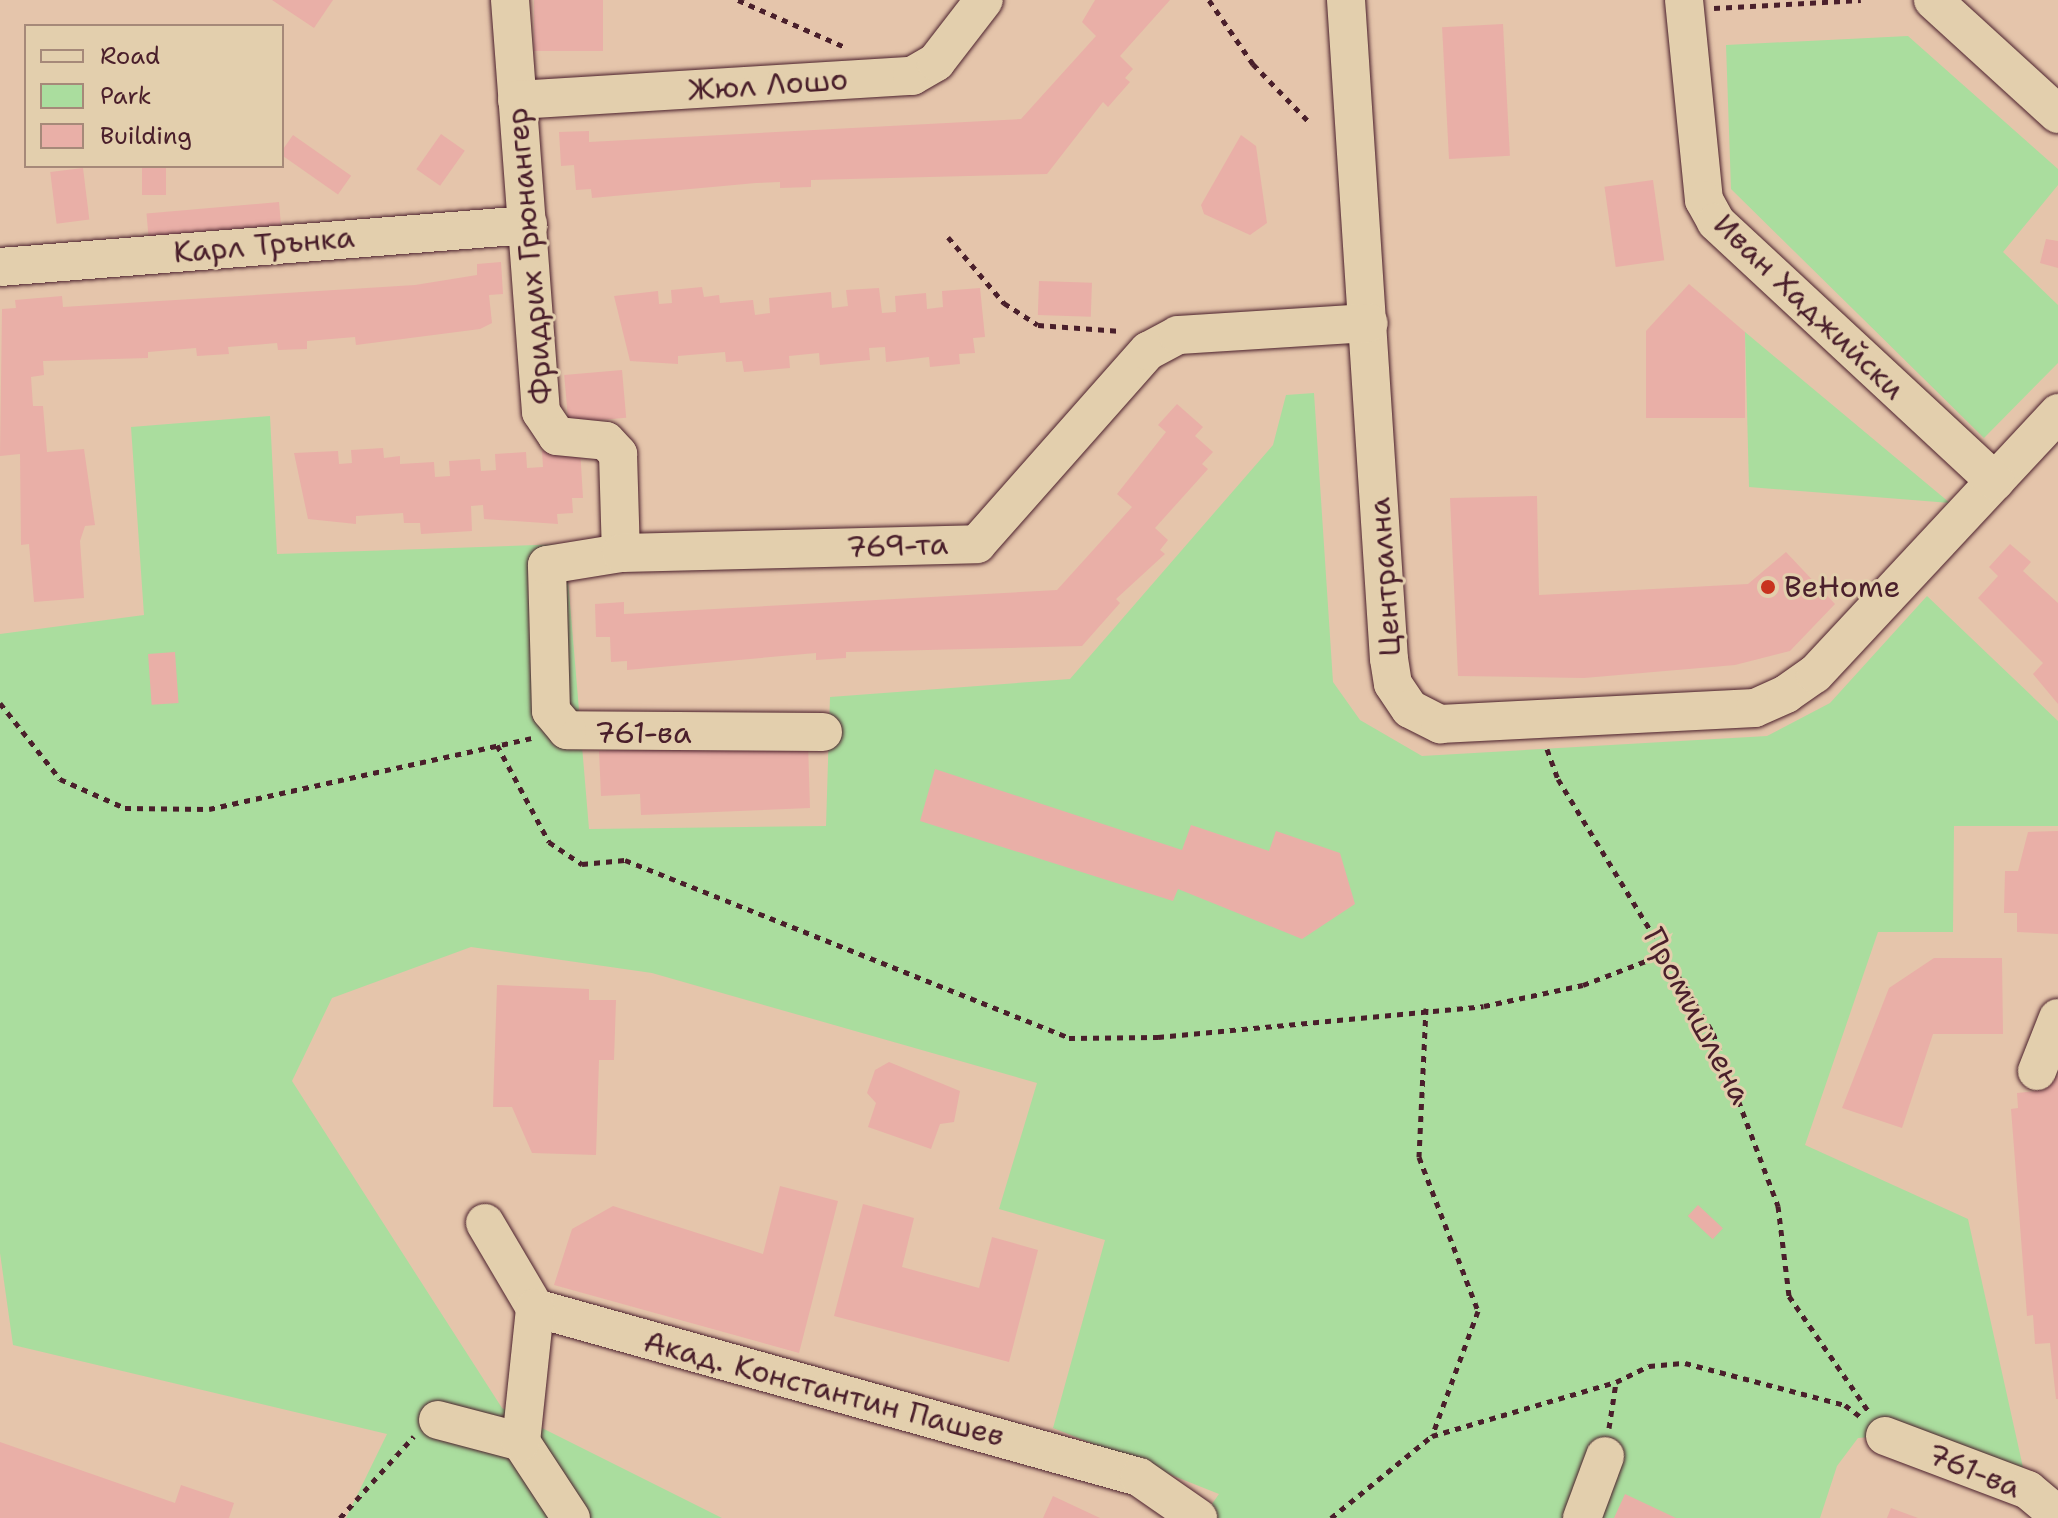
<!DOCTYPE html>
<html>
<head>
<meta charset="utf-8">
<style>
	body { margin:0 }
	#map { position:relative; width:2058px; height:1518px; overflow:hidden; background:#e5c5ab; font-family:"Shantell Sans",sans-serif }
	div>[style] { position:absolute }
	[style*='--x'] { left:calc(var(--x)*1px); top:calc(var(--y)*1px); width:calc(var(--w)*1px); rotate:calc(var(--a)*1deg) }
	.green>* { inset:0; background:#aadd9e }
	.building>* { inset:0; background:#e9afa7; transform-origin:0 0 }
	.path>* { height:5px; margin-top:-2.5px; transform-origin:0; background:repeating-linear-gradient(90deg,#4a1f2b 0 6px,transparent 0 12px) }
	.roads { filter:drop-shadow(0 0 2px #4a1f2b) drop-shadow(0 0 2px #4a1f2b) }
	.minor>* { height:38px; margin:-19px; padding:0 19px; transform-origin:19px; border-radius:19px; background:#e3cfad }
	.dots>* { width:22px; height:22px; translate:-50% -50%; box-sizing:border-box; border:4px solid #e3cfad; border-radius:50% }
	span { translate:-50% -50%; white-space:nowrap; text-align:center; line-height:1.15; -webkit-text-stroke:6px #e3cfad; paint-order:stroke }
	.street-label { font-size:30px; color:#4a1f2b }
	.poi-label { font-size:30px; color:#4a1f2b }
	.left { translate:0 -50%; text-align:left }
	.legend { position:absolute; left:24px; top:24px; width:260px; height:144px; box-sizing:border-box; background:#e3cfad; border:2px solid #a68979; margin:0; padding:10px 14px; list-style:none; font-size:24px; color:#4a1f2b }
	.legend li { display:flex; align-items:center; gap:16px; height:40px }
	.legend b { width:40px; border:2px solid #a68979 }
</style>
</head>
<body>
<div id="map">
	<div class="green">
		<div style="clip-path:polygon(1908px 36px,2058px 169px,2058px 185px,2003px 252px,2058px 305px,2058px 363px,1984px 438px,1731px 189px,1726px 45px)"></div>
		<div style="clip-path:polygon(1745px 332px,1950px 503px,1749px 487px)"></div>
		<div style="clip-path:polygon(1314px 393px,1333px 682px,1360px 720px,1422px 756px,1767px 736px,1830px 703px,1927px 596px,2058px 721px,2058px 826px,1954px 826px,1953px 932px,1878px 932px,1805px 1145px,1968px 1219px,2028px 1490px,1884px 1436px,1858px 1438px,1837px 1466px,1820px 1518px,1202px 1518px,1219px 1494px,1053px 1428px,1105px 1240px,999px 1209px,1037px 1083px,652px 973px,471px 947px,332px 998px,292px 1081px,502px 1408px,722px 1518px,346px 1518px,387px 1434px,13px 1345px,0 1253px,0 634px,144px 615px,131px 427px,270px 416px,277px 554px,565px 544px,589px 829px,826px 826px,830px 697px,1070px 679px,1273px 445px,1286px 395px)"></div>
	</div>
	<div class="building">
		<div style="clip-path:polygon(272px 0,333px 0,314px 28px)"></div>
		<div style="left:534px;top:0;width:69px;height:51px"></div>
		<div style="clip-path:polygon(1095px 0,1170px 0,1120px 56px,1133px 69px,1125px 78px,1130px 82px,1108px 107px,1103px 102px,1047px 174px,811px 180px,811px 187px,780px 188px,780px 182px,756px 183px,592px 198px,591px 189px,576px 190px,574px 165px,561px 166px,559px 132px,589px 131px,589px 142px,1021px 119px,1096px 36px,1082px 22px)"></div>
		<div style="left:1503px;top:24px;width:132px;height:61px;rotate:87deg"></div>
		<div style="left:441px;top:134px;width:29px;height:43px;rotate:35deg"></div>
		<div style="left:293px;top:135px;width:71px;height:23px;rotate:35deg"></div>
		<div style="clip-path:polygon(1241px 135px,1256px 146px,1267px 223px,1250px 235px,1204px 214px,1201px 205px)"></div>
		<div style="left:142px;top:166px;width:24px;height:29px"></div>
		<div style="left:83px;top:168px;width:52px;height:33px;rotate:83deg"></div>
		<div style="left:1653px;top:180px;width:81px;height:49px;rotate:82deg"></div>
		<div style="left:279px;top:202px;width:23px;height:133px;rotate:85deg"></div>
		<div style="clip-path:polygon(2046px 239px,2058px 241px,2058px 268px,2040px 263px)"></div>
		<div style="clip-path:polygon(501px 262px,503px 294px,489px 295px,492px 323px,480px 329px,356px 345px,355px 337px,307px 341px,307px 349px,278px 350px,277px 343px,228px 347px,229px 354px,197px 356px,196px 348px,148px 352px,148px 358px,43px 361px,44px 375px,31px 377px,33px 406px,43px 406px,47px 452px,84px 449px,95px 525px,85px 526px,80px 541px,84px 598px,34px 602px,29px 544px,21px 545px,20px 454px,0 456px,2px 309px,16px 308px,15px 300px,62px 296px,63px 307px,415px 285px,477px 275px,477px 264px)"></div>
		<div style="left:1039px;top:281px;width:53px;height:34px;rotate:2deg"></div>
		<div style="clip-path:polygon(1689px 284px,1745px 332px,1745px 418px,1646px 418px,1646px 331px)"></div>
		<div style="clip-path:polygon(702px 287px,704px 297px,719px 295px,720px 303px,753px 300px,755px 315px,770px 313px,769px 298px,831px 292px,832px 308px,848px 306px,846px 290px,879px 288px,882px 313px,896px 312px,895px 296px,926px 293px,927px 309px,943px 307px,942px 291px,980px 288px,985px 337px,973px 338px,975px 353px,959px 354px,960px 364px,930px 367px,929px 357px,886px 362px,885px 347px,869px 348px,870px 360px,820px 365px,819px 353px,789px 356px,790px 368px,744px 372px,742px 361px,726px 362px,725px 352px,678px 356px,678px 364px,630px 361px,614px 296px,658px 291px,659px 304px,672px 303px,671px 290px)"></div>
		<div style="left:622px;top:370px;width:48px;height:58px;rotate:85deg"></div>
		<div style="clip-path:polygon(1177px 404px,1203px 427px,1195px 436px,1213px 452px,1202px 464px,1208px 469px,1155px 528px,1168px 540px,1160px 550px,1165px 554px,1116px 599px,1120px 603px,1082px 646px,846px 652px,846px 658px,816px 660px,816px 653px,627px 670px,627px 661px,611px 662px,610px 637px,596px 637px,595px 604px,624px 602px,624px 614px,1057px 590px,1132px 507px,1117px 494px,1166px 432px,1158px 425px)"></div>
		<div style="clip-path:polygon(383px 448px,384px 458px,400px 456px,400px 464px,434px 462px,435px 477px,450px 476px,449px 461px,480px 459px,481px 471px,496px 470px,495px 454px,526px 452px,527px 468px,543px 467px,542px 451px,580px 448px,583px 498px,572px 498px,573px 513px,557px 514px,558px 524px,484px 519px,483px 505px,471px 506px,472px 531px,421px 534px,420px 523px,404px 523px,403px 513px,356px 516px,356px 524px,308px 519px,294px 453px,338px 451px,339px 464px,352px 463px,351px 450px)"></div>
		<div style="clip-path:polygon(1537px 496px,1539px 595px,1748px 584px,1786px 552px,1835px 604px,1790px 651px,1735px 665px,1584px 678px,1458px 676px,1450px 498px)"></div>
		<div style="clip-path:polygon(2010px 544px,2031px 562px,2023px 571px,2058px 603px,2058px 704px,2033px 674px,2043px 663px,1978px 598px,1998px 576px,1989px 567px)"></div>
		<div style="left:175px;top:652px;width:51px;height:27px;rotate:86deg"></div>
		<div style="clip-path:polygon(808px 742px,810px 808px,641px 815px,640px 794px,601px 796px,599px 751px)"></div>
		<div style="clip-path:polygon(935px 769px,1182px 850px,1191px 825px,1269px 851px,1276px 831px,1340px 853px,1355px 904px,1302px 939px,1178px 889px,1173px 901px,920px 821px)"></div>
		<div style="clip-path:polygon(2058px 831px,2058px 934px,2017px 932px,2017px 913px,2004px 913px,2005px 871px,2018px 871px,2028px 832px)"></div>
		<div style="clip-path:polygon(1934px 958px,2002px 958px,2003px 1034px,1933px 1034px,1902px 1128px,1842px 1108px,1889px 988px)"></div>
		<div style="clip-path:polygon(497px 985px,589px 989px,589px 1000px,616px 1000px,614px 1060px,599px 1060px,596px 1155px,532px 1153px,512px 1107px,493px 1107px)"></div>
		<div style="clip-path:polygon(889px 1062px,960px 1091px,954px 1122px,940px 1124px,931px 1149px,868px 1127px,876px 1103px,867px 1093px,875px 1070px)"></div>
		<div style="clip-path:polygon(2058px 1076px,2058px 1399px,2056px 1399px,2050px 1343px,2035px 1344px,2033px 1315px,2027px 1316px,2011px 1109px,2018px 1108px,2017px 1093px,2045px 1090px,2043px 1077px)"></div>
		<div style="clip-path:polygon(780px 1186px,838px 1201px,799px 1353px,554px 1285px,572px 1229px,613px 1206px,763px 1254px)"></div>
		<div style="clip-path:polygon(863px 1204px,914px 1218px,902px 1267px,979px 1288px,992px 1237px,1038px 1250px,1009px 1362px,834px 1316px)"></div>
		<div style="left:1698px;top:1205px;width:34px;height:15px;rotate:43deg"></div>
		<div style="clip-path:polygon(0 1442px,175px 1503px,181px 1485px,234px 1503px,229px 1518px,0 1518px)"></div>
		<div style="clip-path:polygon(1625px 1494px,1676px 1518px,1614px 1518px)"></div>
		<div style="clip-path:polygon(1053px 1496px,1100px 1518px,1043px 1518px)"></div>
		<div style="clip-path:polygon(1891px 1508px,1918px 1518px,1887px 1518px)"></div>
	</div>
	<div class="path">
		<div style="--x:738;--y:0;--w:115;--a:23.7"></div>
		<div style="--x:1209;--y:0;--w:78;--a:55.5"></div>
		<div style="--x:1253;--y:64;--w:79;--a:46"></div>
		<div style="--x:1714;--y:8;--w:147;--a:-3.1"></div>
		<div style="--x:948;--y:237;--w:87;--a:49.7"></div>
		<div style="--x:1004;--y:303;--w:40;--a:32.9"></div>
		<div style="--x:1038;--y:325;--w:83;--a:4.1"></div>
		<div style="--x:0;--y:703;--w:97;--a:51.7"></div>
		<div style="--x:60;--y:779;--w:71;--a:24"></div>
		<div style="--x:125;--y:808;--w:84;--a:0.7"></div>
		<div style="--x:209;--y:809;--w:330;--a:-12.4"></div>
		<div style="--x:497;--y:745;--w:110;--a:61.8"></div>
		<div style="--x:549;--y:842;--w:40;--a:34"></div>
		<div style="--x:582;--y:864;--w:43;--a:-5.3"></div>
		<div style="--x:625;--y:860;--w:478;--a:21.8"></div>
		<div style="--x:1069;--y:1038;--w:89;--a:-0.6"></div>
		<div style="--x:1158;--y:1037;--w:327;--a:-5.4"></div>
		<div style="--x:1484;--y:1006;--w:101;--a:-12"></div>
		<div style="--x:1583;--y:985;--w:90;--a:-20.9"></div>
		<div style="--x:1547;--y:749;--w:32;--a:70"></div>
		<div style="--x:1558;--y:779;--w:298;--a:58.6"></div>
		<div style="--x:1713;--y:1033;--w:185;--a:69.4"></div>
		<div style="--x:1778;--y:1206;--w:91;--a:83"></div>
		<div style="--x:1789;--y:1296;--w:141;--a:55.4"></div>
		<div style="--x:1426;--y:1008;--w:149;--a:92.7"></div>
		<div style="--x:1419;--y:1157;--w:165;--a:69"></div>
		<div style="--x:1478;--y:1311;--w:133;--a:110.2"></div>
		<div style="--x:1609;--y:1428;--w:47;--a:-81.3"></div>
		<div style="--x:1616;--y:1382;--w:37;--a:-26"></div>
		<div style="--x:1649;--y:1366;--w:36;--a:-5"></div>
		<div style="--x:1685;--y:1363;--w:165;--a:14.7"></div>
		<div style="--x:1845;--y:1405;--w:21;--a:37"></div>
		<div style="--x:340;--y:1518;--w:110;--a:-47.9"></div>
		<div style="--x:1331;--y:1518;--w:130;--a:-39.1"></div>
		<div style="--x:1432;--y:1436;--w:192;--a:-16.4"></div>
	</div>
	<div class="roads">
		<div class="minor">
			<div style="--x:510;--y:0;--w:413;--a:85.7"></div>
			<div style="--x:541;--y:412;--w:29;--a:56"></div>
			<div style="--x:557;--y:436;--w:49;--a:5.8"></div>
			<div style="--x:606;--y:441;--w:18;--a:47"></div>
			<div style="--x:618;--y:454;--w:99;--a:88.3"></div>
			<div style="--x:1346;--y:0;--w:660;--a:86.27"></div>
			<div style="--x:1389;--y:659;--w:25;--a:81"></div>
			<div style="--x:1393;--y:684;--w:30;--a:56"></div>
			<div style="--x:1410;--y:709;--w:34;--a:27"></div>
			<div style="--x:1440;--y:724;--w:315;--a:-2.9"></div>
			<div style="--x:1755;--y:708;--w:34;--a:-24"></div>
			<div style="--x:1786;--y:694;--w:35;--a:-35"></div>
			<div style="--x:1815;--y:674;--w:357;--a:-47"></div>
			<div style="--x:1684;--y:0;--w:201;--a:84.3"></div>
			<div style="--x:1704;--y:200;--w:25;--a:61"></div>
			<div style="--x:1716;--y:222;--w:381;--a:42.9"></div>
			<div style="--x:1933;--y:0;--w:169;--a:42.4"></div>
			<div style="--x:517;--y:100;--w:396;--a:-3.5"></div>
			<div style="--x:912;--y:76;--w:28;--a:-30"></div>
			<div style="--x:936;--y:62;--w:78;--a:-52.3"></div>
			<div style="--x:0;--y:267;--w:530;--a:-4.55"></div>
			<div style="--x:823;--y:732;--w:256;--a:-179.6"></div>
			<div style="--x:567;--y:730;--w:25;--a:-130"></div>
			<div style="--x:551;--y:711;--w:146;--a:-91.6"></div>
			<div style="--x:547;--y:565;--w:75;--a:-9.2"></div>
			<div style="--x:621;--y:553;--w:356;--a:-1.4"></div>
			<div style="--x:977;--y:544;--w:258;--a:-48.5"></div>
			<div style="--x:1148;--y:351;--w:34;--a:-28"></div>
			<div style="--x:1178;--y:335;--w:191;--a:-3.6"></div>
			<div style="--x:2037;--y:1071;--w:57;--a:-68.4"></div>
			<div style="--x:485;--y:1223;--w:99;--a:59.5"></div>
			<div style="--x:535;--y:1308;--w:627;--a:15.63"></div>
			<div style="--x:1139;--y:1477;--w:72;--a:34.8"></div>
			<div style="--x:438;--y:1420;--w:86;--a:14.8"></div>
			<div style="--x:521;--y:1442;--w:91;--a:56.7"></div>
			<div style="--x:1885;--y:1436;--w:153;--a:20.7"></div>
			<div style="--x:2028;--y:1490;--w:39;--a:40"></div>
			<div style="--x:521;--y:1442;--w:135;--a:-84"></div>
			<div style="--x:1582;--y:1518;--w:66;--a:-69.6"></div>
		</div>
	</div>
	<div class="dots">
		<div style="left:1768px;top:587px;background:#c8321e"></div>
	</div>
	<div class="street-label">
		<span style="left:768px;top:85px;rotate:-4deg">Жюл Лошо</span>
		<span style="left:264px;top:245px;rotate:-5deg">Карл Трънка</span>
		<span style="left:530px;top:256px;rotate:-95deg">Фридрих Грюнангер</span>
		<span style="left:1809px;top:307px;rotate:44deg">Иван Хаджийски</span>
		<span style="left:897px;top:546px;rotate:-2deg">769-та</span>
		<span style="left:1385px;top:577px;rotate:-94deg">Централна</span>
		<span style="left:643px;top:733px">761-ва</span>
		<span style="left:1697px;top:1016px;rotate:62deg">Промишлена</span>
		<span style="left:824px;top:1389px;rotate:15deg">Акад. Константин Пашев</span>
		<span style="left:1974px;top:1471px;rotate:22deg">761-ва</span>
	</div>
	<div class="poi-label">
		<span class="left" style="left:1784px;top:587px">BeHome</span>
	</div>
	<ul class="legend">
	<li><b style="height:10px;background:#e3cfad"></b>Road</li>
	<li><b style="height:22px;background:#aadd9e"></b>Park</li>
	<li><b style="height:22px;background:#e9afa7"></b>Building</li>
	</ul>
</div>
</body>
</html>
